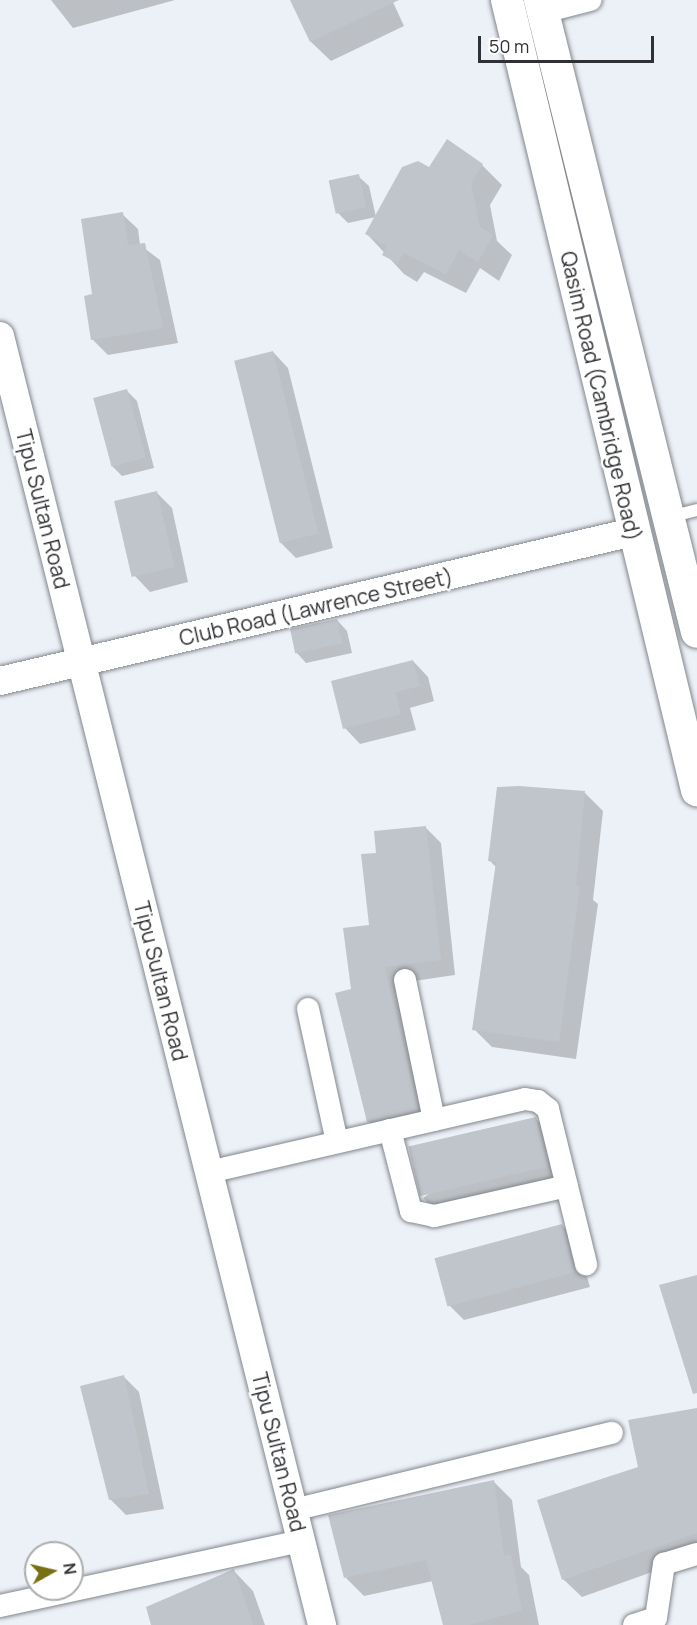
<!DOCTYPE html>
<html>
<head>
<meta charset="utf-8">
<style>
	body { margin:0 }
	#map { position:relative; width:697px; height:1625px; overflow:hidden; background:#ecf1f7; font-family:Manrope,sans-serif }
	div>[style] { position:absolute }
	[style*='--x'] { left:calc(var(--x)*1px); top:calc(var(--y)*1px); width:calc(var(--w)*1px); rotate:calc(var(--a)*1deg) }
	.shadow>* { inset:0; background:#0003 }
	.building>* { inset:0; background:#c0c5cb; transform-origin:0 0 }
	.roads { filter:drop-shadow(0 0 2px #82878d) drop-shadow(0 0 2px #82878d) }
	.service>* { height:12px; margin:-6px; padding:0 6px; transform-origin:6px; border-radius:6px; background:#fff }
	.minor>* { height:22px; margin:-11px; padding:0 11px; transform-origin:11px; border-radius:11px; background:#fff }
	.tertiary>* { height:28px; margin:-14px; padding:0 14px; transform-origin:14px; border-radius:14px; background:#fff }
	.secondary>* { height:32px; margin:-16px; padding:0 16px; transform-origin:16px; border-radius:16px; background:#fff }
	span { translate:-50% -50%; white-space:nowrap; text-align:center; line-height:1.15; -webkit-text-stroke:5px #fff; paint-order:stroke }
	.street-label { font-size:21px; color:#2f3134 }
	.north { position:absolute; left:24px; top:1541px; width:60px; height:60px; box-sizing:border-box; background:#fff; border:2px solid #acadae; border-radius:50%; rotate:82deg; font-size:16px; font-weight:700; line-height:24px; text-align:center; color:#2f3134 }
	.north::after { content:''; display:block; margin:auto; width:21px; height:27px; background:#777113; clip-path:polygon(50% 0,100% 100%,50% 72%,0 100%) }
	.scale { position:absolute; left:478px; top:36px; width:176px; height:27px; box-sizing:border-box; border:3px solid #2f3134; border-top:0; padding-left:8px; font-size:18px; line-height:21px; white-space:nowrap; color:#2f3134; -webkit-text-stroke:4px #fff; paint-order:stroke }
</style>
</head>
<body>
<div id="map">
	<div class="shadow">
		<div style="clip-path:polygon(51px 0,175px 0,73px 28px)"></div>
		<div style="clip-path:polygon(292px 0,392px 0,404px 26px,331px 61px,311px 42px)"></div>
		<div style="clip-path:polygon(482px 165px,502px 185px,490px 205px,497px 241px,512px 255px,499px 281px,480px 268px,466px 293px,424px 272px,417px 282px,404px 274px,367px 234px,429px 169px)"></div>
		<div style="clip-path:polygon(358px 176px,369px 186px,376px 217px,348px 223px,338px 213px)"></div>
		<div style="clip-path:polygon(122px 214px,138px 229px,140px 245px,160px 260px,178px 343px,108px 355px,92px 339px,94px 295px)"></div>
		<div style="clip-path:polygon(273px 352px,288px 368px,333px 548px,296px 558px,280px 542px)"></div>
		<div style="clip-path:polygon(127px 391px,137px 401px,154px 468px,122px 476px,111px 465px)"></div>
		<div style="clip-path:polygon(156px 492px,172px 508px,188px 582px,150px 592px,135px 576px)"></div>
		<div style="clip-path:polygon(337px 620px,347px 631px,352px 653px,306px 663px,296px 652px)"></div>
		<div style="clip-path:polygon(413px 661px,428px 677px,434px 701px,410px 708px,416px 730px,360px 744px,345px 728px)"></div>
		<div style="clip-path:polygon(585px 793px,603px 811px,593px 900px,598px 904px,576px 1059px,492px 1047px,474px 1029px,496px 867px,490px 861px)"></div>
		<div style="clip-path:polygon(425px 827px,441px 843px,455px 975px,400px 983px,433px 1125px,384px 1136px,368px 1121px,353px 991px,371px 926px,377px 854px)"></div>
		<div style="clip-path:polygon(536px 1119px,551px 1134px,563px 1182px,438px 1213px,423px 1198px)"></div>
		<div style="clip-path:polygon(562px 1225px,577px 1241px,590px 1287px,464px 1320px,448px 1304px)"></div>
		<div style="clip-path:polygon(124px 1377px,139px 1392px,164px 1509px,126px 1515px,110px 1499px)"></div>
		<div style="clip-path:polygon(697px 1409px,697px 1556px,582px 1597px,563px 1579px,639px 1468px)"></div>
		<div style="clip-path:polygon(493px 1481px,512px 1500px,521px 1567px,529px 1575px,539px 1625px,445px 1625px,433px 1581px,364px 1596px,346px 1578px)"></div>
		<div style="clip-path:polygon(234px 1571px,253px 1591px,265px 1625px,153px 1625px)"></div>
	</div>
	<div class="building">
		<div style="clip-path:polygon(290px 0,399px 0,310px 42px)"></div>
		<div style="clip-path:polygon(447px 139px,483px 164px,471px 184px,480px 227px,493px 235px,478px 262px,459px 250px,446px 274px,404px 253px,397px 263px,382px 255px,387px 246px,365px 234px,402px 167px,418px 161px,429px 167px)"></div>
		<div style="left:359px;top:174px;width:34px;height:31px;rotate:78deg"></div>
		<div style="clip-path:polygon(123px 212px,128px 245px,145px 243px,163px 328px,91px 340px,84px 296px,92px 294px,81px 219px)"></div>
		<div style="left:273px;top:351px;width:188px;height:40px;rotate:76deg"></div>
		<div style="left:127px;top:389px;width:71px;height:35px;rotate:75deg"></div>
		<div style="left:157px;top:491px;width:78px;height:44px;rotate:77deg"></div>
		<div style="left:337px;top:619px;width:25px;height:48px;rotate:78deg"></div>
		<div style="clip-path:polygon(413px 660px,420px 686px,396px 692px,401px 714px,343px 729px,331px 681px)"></div>
		<div style="clip-path:polygon(519px 786px,585px 791px,576px 885px,580px 885px,559px 1042px,472px 1030px,496px 862px,488px 861px,497px 787px)"></div>
		<div style="clip-path:polygon(426px 826px,441px 960px,385px 967px,418px 1110px,367px 1122px,335px 993px,351px 989px,343px 928px,369px 925px,361px 854px,376px 853px,374px 831px)"></div>
		<div style="left:536px;top:1117px;width:51px;height:131px;rotate:77deg"></div>
		<div style="left:562px;top:1224px;width:50px;height:132px;rotate:75deg"></div>
		<div style="clip-path:polygon(697px 1275px,697px 1393px,693px 1394px,659px 1285px)"></div>
		<div style="clip-path:polygon(124px 1375px,149px 1494px,109px 1500px,80px 1386px)"></div>
		<div style="clip-path:polygon(697px 1408px,697px 1533px,562px 1580px,537px 1500px,638px 1467px,628px 1420px)"></div>
		<div style="clip-path:polygon(494px 1480px,504px 1556px,511px 1555px,522px 1610px,469px 1625px,443px 1625px,426px 1560px,344px 1578px,328px 1515px)"></div>
		<div style="clip-path:polygon(234px 1569px,253px 1625px,151px 1625px,146px 1607px)"></div>
	</div>
	<div class="roads">
		<div class="service">
			<div style="--x:669;--y:517;--w:29;--a:-14"></div>
		</div>
		<div class="minor">
			<div style="--x:543;--y:12;--w:49;--a:-14.3"></div>
			<div style="--x:405;--y:980;--w:143;--a:78.3"></div>
			<div style="--x:308;--y:1009;--w:136;--a:77.7"></div>
			<div style="--x:390;--y:1130;--w:84;--a:75.5"></div>
			<div style="--x:411;--y:1211;--w:24;--a:12"></div>
			<div style="--x:434;--y:1216;--w:136;--a:-12.7"></div>
			<div style="--x:209;--y:1172;--w:324;--a:-13"></div>
			<div style="--x:525;--y:1099;--w:13;--a:9"></div>
			<div style="--x:538;--y:1101;--w:13;--a:39"></div>
			<div style="--x:548;--y:1109;--w:160;--a:76.2"></div>
			<div style="--x:293;--y:1510;--w:328;--a:-13.6"></div>
			<div style="--x:0;--y:1606;--w:308;--a:-12.2"></div>
			<div style="--x:634;--y:1625;--w:23;--a:-18"></div>
			<div style="--x:656;--y:1618;--w:55;--a:-81.6"></div>
			<div style="--x:664;--y:1564;--w:34;--a:-17"></div>
		</div>
		<div class="tertiary">
			<div style="--x:0;--y:336;--w:1329;--a:75.97"></div>
			<div style="--x:0;--y:681;--w:650;--a:-13.25"></div>
		</div>
		<div class="secondary">
			<div style="--x:507;--y:0;--w:813;--a:76.48"></div>
			<div style="--x:540;--y:0;--w:651;--a:76.05"></div>
		</div>
	</div>
	<div class="street-label">
		<span style="left:601px;top:396px;rotate:77deg">Qasim Road (Cambridge Road)</span>
		<span style="left:43px;top:509px;rotate:76deg">Tipu Sultan Road</span>
		<span style="left:316px;top:607px;rotate:-13deg">Club Road (Lawrence Street)</span>
		<span style="left:161px;top:981px;rotate:76deg">Tipu Sultan Road</span>
		<span style="left:279px;top:1452px;rotate:76deg">Tipu Sultan Road</span>
	</div>
	<div class="north">N</div>
	<div class="scale">50 m</div>
</div>
</body>
</html>
